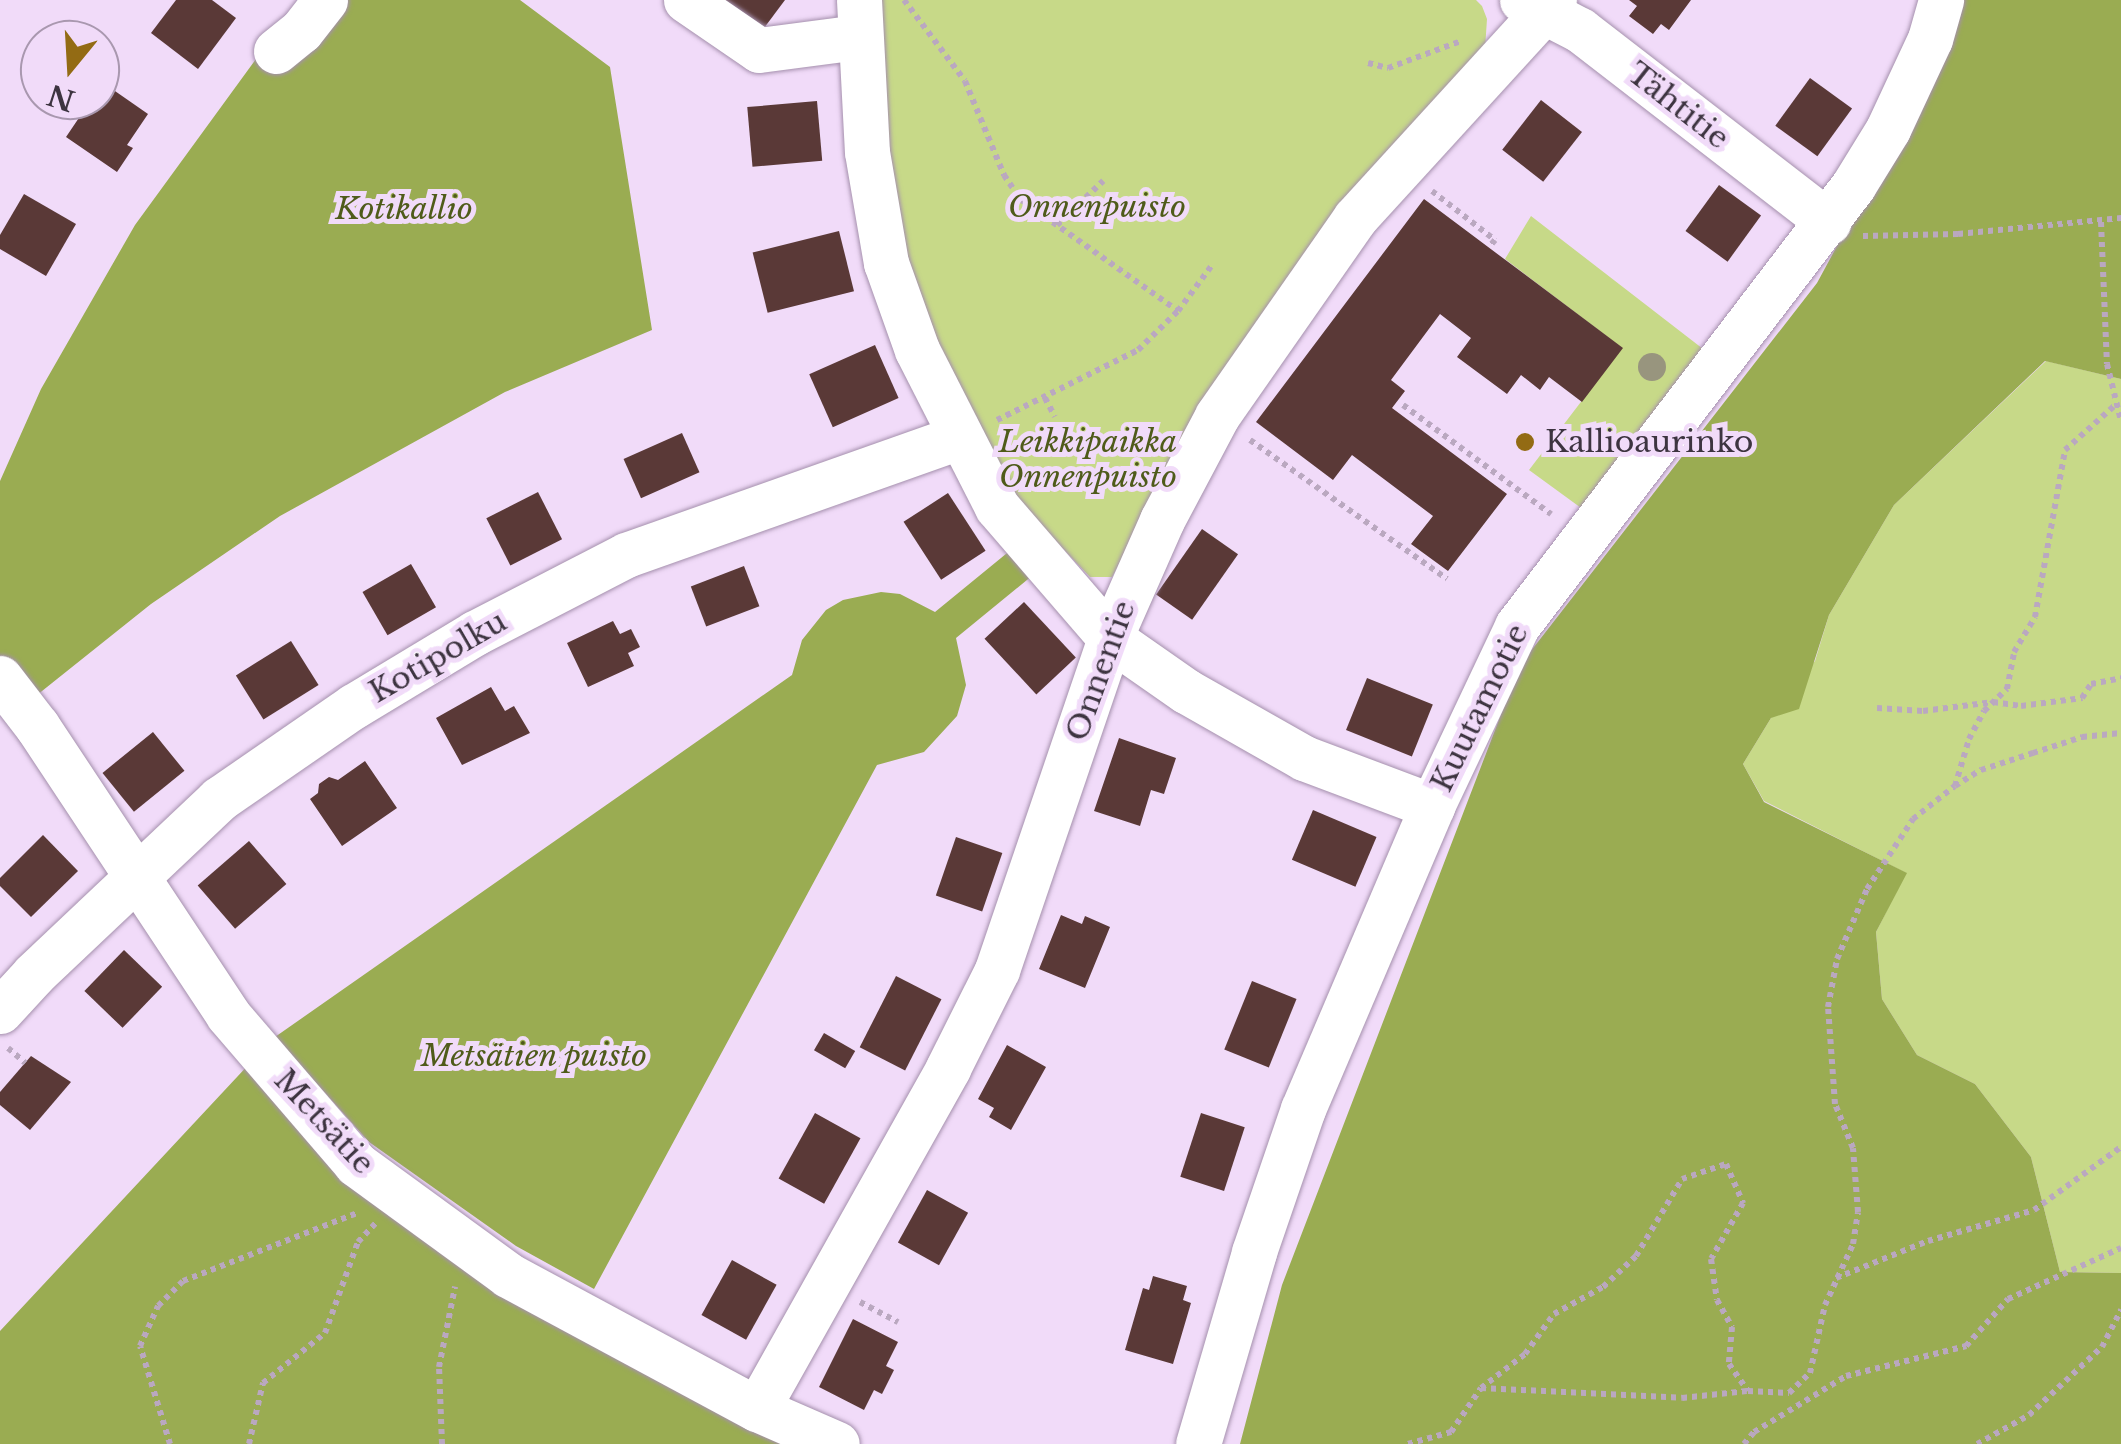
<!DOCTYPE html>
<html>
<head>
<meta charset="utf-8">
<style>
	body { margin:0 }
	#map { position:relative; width:2121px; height:1444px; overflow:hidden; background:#f1dbf9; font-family:"Libre Baskerville",serif }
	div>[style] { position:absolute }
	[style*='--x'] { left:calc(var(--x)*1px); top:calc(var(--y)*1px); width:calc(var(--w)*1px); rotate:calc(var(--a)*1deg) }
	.green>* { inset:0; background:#c7d988 }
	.forest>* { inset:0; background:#9aac52 }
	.building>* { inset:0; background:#5a3937; transform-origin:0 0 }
	.path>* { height:6px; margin-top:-3px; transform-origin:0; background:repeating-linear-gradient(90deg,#baa8c0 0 5px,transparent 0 10px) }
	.roads { filter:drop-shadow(0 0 2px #a590ad) drop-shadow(0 0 2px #a590ad) }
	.minor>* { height:45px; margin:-22.5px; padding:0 22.5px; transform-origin:22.5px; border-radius:22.5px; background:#fff }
	.trees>* { width:28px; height:28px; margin:-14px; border-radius:50%; background:#98957e }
	.dots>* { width:28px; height:28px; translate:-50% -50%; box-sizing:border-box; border:5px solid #f1dbf9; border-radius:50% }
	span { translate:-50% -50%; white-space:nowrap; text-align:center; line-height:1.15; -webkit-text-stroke:10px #f1dbf9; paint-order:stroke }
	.street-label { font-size:30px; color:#3d3440 }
	.park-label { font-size:30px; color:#4f5b1a; font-style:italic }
	.poi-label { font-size:30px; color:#3d3440 }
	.left { translate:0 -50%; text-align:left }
	.north { position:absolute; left:20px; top:20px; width:100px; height:100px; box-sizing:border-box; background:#f1dbf9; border:2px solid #a998af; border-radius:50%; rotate:198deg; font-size:28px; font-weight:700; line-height:40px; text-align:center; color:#3d3440 }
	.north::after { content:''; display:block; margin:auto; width:35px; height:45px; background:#936b14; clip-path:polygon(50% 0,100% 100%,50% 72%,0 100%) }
</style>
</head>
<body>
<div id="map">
	<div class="green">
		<div style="clip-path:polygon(872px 0,1476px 0,1482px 6px,1487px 19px,1485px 49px,1165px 478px,1112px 577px,1090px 577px,1027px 511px,983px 445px,896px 247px)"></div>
		<div style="clip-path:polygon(1531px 216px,1707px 352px,1588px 513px,1529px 470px,1622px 348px,1505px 259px)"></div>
		<div style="clip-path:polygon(2046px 361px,2121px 379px,2121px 1273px,2060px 1272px,2031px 1157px,1975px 1084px,1917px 1055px,1882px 999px,1876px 932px,1906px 873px,1764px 801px,1743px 764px,1771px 718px,1815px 661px,1829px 615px,1894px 505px)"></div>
	</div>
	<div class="forest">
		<div style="clip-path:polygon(299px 0,520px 0,610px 67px,652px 330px,505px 392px,280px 516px,151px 604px,32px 699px,0 659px,0 481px,41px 389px,135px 225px)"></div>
		<div style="clip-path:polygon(1962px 0,2121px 0,2121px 379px,2045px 361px,1894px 505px,1829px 615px,1799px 709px,1771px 718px,1743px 764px,1764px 802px,1907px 873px,1876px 932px,1882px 999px,1917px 1055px,1975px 1084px,2031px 1157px,2060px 1272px,2121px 1273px,2121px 1444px,1240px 1444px,1282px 1285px,1520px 665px,1817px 283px,1960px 18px)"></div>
		<div style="clip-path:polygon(1012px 549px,1033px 575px,956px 638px,966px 685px,957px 716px,924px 752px,877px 765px,594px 1289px,516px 1246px,369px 1142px,275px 1037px,792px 675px,802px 640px,826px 610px,843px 600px,881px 592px,900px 594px,935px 612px)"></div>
		<div style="clip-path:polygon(251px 1062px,316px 1142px,813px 1444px,0 1444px,0 1331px)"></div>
	</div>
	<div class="building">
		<div style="clip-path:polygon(176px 0,212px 0,236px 18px,198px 69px,151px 33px)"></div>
		<div style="clip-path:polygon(711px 0,785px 0,758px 36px)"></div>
		<div style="clip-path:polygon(1629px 0,1691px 0,1669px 30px,1661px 24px,1653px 34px,1629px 16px,1637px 6px)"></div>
		<div style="left:1810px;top:78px;width:52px;height:59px;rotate:36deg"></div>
		<div style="clip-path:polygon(102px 82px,148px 114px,127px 145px,133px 148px,117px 172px,66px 137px,91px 100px,100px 100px)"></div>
		<div style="left:1541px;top:100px;width:52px;height:63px;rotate:38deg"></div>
		<div style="left:817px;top:101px;width:60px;height:70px;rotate:85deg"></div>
		<div style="left:1719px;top:185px;width:52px;height:57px;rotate:36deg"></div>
		<div style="clip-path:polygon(24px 194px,76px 224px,46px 276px,0 249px,0 235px)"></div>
		<div style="clip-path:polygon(1424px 199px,1623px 348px,1582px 402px,1549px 377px,1540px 390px,1521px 375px,1507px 394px,1457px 357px,1471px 338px,1440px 314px,1391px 380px,1405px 391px,1392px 408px,1507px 494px,1448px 571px,1411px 544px,1433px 516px,1352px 455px,1333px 480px,1256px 422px)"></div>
		<div style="left:839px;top:231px;width:62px;height:89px;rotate:76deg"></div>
		<div style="left:875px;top:345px;width:58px;height:72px;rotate:66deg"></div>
		<div style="left:682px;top:433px;width:43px;height:64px;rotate:66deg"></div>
		<div style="left:538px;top:492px;width:53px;height:58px;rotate:63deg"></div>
		<div style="left:948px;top:493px;width:69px;height:53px;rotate:57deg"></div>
		<div style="left:1202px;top:529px;width:44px;height:80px;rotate:35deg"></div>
		<div style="left:411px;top:564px;width:50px;height:56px;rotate:60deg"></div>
		<div style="left:744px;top:566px;width:43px;height:57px;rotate:69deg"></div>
		<div style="left:1024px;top:602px;width:76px;height:54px;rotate:47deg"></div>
		<div style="clip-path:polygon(613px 621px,620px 634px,631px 629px,640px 647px,628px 653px,634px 666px,588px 687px,567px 643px)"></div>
		<div style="left:291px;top:641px;width:52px;height:65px;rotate:58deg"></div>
		<div style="left:1367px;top:678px;width:71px;height:56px;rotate:22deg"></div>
		<div style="clip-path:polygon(491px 687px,505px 711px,514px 706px,530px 733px,462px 765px,436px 718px)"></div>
		<div style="left:153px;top:732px;width:50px;height:65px;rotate:51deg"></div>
		<div style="clip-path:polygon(1119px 738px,1176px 758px,1164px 794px,1151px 790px,1140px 826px,1094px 811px)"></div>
		<div style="clip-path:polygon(365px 761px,397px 808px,342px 846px,310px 799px,318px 793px,319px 784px,329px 777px,338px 780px)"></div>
		<div style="left:1313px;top:810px;width:69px;height:54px;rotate:23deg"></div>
		<div style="clip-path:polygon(43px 835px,78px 871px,31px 917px,0 886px,0 878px)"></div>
		<div style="left:956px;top:837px;width:49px;height:62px;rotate:19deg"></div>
		<div style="left:249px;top:841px;width:57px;height:68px;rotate:49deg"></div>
		<div style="clip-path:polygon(1061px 915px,1082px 924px,1085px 916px,1110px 927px,1085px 988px,1039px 969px)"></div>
		<div style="left:124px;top:950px;width:53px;height:57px;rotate:44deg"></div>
		<div style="left:896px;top:976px;width:51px;height:80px;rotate:27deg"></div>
		<div style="left:1252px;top:981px;width:48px;height:74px;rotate:22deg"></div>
		<div style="left:824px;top:1033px;width:36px;height:20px;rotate:30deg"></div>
		<div style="clip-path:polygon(1007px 1045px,1046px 1067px,1011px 1130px,989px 1117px,994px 1108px,978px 1099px)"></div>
		<div style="clip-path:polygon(31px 1056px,71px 1082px,30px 1130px,0 1105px,0 1092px)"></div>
		<div style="left:815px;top:1113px;width:52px;height:75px;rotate:29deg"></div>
		<div style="left:1201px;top:1113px;width:46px;height:67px;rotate:18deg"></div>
		<div style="left:927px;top:1190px;width:47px;height:60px;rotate:29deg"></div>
		<div style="left:732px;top:1260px;width:51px;height:63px;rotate:29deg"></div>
		<div style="clip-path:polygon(1153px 1276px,1187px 1286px,1183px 1300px,1191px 1303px,1173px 1364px,1125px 1350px,1143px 1288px,1149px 1290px)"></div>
		<div style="clip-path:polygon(853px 1319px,898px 1342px,886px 1366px,894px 1370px,882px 1394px,874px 1390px,864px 1410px,819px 1387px)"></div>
	</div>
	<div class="path">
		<div style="--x:904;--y:0;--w:101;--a:53"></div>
		<div style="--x:965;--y:81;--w:102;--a:67.5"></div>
		<div style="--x:1004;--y:175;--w:29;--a:56"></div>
		<div style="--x:1020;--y:199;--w:194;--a:35.3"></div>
		<div style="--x:1368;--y:63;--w:21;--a:14"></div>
		<div style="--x:1388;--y:68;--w:78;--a:-20.3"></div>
		<div style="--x:1432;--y:191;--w:80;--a:37.9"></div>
		<div style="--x:1495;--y:240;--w:9;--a:131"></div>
		<div style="--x:2101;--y:222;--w:142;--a:87.6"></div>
		<div style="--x:2107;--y:364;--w:59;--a:76.2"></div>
		<div style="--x:1057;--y:225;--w:64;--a:-43.7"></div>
		<div style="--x:1863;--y:236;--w:95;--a:-1.2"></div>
		<div style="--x:1958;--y:234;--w:164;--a:-5.6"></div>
		<div style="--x:1045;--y:398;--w:21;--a:62"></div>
		<div style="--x:1403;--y:405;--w:184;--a:36.4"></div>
		<div style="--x:997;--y:420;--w:157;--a:-26.4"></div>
		<div style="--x:1138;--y:350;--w:56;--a:-44.3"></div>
		<div style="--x:1178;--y:311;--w:57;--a:-53.5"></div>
		<div style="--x:1250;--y:440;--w:241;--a:35.2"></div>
		<div style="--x:1877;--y:708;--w:46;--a:3.7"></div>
		<div style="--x:1923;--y:711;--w:71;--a:-7.3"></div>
		<div style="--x:1993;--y:702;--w:28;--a:8"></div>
		<div style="--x:2021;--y:706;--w:62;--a:-7.5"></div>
		<div style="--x:2082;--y:698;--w:17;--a:-57"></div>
		<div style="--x:2091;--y:684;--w:31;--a:-11"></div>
		<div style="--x:1955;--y:786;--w:49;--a:-73.4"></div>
		<div style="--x:1969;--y:739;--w:32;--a:-62"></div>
		<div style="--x:1984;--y:711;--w:32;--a:-44"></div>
		<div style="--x:2007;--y:689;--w:38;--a:-79"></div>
		<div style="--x:2014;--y:652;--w:41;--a:-59"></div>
		<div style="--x:2035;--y:617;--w:170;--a:-79.8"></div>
		<div style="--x:2065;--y:450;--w:66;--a:-41.9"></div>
		<div style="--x:8;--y:1048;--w:23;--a:41"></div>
		<div style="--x:1836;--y:1278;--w:99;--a:-21.9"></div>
		<div style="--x:1928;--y:1241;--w:110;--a:-16.3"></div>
		<div style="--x:2034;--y:1210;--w:107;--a:-35.9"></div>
		<div style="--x:860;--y:1302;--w:43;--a:27.8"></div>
		<div style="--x:1481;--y:1388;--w:201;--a:2.8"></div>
		<div style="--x:1682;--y:1398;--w:65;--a:-6.1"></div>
		<div style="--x:170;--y:1444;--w:102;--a:-107"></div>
		<div style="--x:140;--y:1346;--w:44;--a:-65.8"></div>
		<div style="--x:158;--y:1306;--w:35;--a:-45"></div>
		<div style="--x:183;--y:1281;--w:187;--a:-21.3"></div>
		<div style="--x:249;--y:1444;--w:63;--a:-77.1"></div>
		<div style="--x:263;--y:1383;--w:80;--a:-38.9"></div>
		<div style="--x:325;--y:1333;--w:97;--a:-70.1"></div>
		<div style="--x:358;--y:1242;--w:26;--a:-47"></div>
		<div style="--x:442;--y:1444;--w:77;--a:-92.2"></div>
		<div style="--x:439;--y:1367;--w:82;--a:-78.7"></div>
		<div style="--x:1408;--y:1444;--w:45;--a:-15.6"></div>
		<div style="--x:1451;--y:1432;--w:53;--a:-55.7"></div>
		<div style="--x:1481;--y:1388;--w:56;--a:-37.7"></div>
		<div style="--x:1525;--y:1354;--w:49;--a:-54.1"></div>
		<div style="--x:1554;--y:1314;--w:56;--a:-28.9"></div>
		<div style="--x:1603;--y:1287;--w:45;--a:-43.2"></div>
		<div style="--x:1636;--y:1256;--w:90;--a:-59.1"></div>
		<div style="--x:1682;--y:1179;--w:46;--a:-18.8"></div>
		<div style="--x:1726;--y:1164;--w:43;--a:66.4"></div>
		<div style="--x:1743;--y:1203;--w:64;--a:119.7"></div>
		<div style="--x:1711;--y:1259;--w:41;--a:81.7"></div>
		<div style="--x:1717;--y:1300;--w:31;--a:61"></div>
		<div style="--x:1732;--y:1327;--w:37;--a:95"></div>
		<div style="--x:1729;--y:1364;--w:33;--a:55"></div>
		<div style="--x:1748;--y:1391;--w:41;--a:2.8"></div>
		<div style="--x:1789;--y:1393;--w:29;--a:-44"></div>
		<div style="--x:1810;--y:1373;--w:70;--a:-77.6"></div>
		<div style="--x:1825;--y:1305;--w:67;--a:-65.3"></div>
		<div style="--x:1853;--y:1244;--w:32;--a:-81"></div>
		<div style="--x:1858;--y:1212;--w:64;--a:-94.5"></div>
		<div style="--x:1853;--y:1148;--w:48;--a:-112.2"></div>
		<div style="--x:1835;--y:1104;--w:97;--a:-94.1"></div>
		<div style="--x:1828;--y:1007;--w:49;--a:-79.4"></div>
		<div style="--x:1837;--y:959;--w:76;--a:-66.8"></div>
		<div style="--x:1867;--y:889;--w:84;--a:-56.7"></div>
		<div style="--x:1913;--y:819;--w:53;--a:-38.2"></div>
		<div style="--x:1955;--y:786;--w:31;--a:-32"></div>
		<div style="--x:1981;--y:770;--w:55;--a:-18.1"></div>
		<div style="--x:2033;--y:753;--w:52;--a:-18.1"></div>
		<div style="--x:2082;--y:737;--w:39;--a:-6"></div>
		<div style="--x:1744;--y:1444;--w:16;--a:-50"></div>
		<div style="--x:1754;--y:1432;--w:108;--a:-31.3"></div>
		<div style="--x:1846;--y:1376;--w:124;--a:-14"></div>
		<div style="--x:1966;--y:1346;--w:63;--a:-48.2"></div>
		<div style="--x:2008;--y:1299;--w:124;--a:-24.3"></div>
		<div style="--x:1977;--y:1444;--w:60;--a:-29.1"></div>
		<div style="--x:2029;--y:1415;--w:100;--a:-43"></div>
		<div style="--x:2102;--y:1347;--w:42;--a:-62.8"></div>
	</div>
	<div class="roads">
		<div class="minor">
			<div style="--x:686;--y:0;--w:88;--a:34.4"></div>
			<div style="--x:759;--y:50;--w:100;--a:-7.5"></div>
			<div style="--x:859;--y:0;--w:152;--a:87"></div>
			<div style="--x:867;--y:152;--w:113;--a:80.3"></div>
			<div style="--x:886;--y:263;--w:92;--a:70.4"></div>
			<div style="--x:917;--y:350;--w:176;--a:63"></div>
			<div style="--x:997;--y:507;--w:173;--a:49.2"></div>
			<div style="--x:1110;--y:638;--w:93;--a:34.9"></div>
			<div style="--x:1186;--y:691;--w:136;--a:29.6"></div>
			<div style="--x:1304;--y:758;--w:137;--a:20.6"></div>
			<div style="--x:1522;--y:0;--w:65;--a:27.3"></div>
			<div style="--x:1580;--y:30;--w:314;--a:37.7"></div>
			<div style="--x:276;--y:51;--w:32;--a:-39"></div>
			<div style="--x:301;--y:31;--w:39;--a:-52"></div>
			<div style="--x:0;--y:678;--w:61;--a:52.4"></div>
			<div style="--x:37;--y:726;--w:346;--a:56.5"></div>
			<div style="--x:228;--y:1015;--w:196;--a:49.3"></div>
			<div style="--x:356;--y:1164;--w:188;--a:36.1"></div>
			<div style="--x:508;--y:1275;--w:283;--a:28.3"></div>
			<div style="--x:757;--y:1409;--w:87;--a:23.6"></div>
			<div style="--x:0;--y:1011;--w:50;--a:-47.4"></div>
			<div style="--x:34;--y:974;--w:255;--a:-43.4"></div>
			<div style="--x:219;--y:799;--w:164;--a:-34.6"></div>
			<div style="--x:354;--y:706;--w:141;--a:-31.1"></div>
			<div style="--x:475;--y:633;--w:170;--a:-27.3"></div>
			<div style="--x:626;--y:555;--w:353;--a:-19.5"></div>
			<div style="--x:757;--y:1409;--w:391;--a:-60.7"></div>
			<div style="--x:948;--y:1068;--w:110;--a:-63.4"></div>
			<div style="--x:997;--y:970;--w:351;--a:-71.2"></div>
			<div style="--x:1110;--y:638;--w:129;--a:-66.2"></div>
			<div style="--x:1162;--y:520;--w:118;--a:-62.1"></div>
			<div style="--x:1217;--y:416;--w:241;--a:-55.1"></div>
			<div style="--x:1355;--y:218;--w:295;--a:-47.6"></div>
			<div style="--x:1198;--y:1444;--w:200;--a:-73.7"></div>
			<div style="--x:1254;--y:1252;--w:151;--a:-71.1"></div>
			<div style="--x:1303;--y:1109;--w:329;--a:-66.9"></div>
			<div style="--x:1432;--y:806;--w:199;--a:-64.7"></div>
			<div style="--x:1517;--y:626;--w:554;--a:-52.63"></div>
			<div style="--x:1853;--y:186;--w:67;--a:-58.4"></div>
			<div style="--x:1888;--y:129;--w:99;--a:-65"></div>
			<div style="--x:1930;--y:39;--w:41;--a:-74.2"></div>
		</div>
	</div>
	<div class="trees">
		<div style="left:1652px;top:367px"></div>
	</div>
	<div class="dots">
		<div style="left:1525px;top:442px;background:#936b14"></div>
	</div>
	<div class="street-label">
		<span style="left:1678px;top:106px;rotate:38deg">Tähtitie</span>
		<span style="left:438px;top:657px;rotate:-30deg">Kotipolku</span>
		<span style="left:1101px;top:671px;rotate:-70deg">Onnentie</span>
		<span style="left:1480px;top:708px;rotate:-64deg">Kuutamotie</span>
		<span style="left:324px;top:1122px;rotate:47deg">Metsätie</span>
	</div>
	<div class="park-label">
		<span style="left:1097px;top:207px">Onnenpuisto</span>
		<span style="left:404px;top:209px">Kotikallio</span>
		<span style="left:1088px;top:459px">Leikkipaikka<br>Onnenpuisto</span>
		<span style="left:534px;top:1056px">Metsätien puisto</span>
	</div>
	<div class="poi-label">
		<span class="left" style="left:1545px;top:442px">Kallioaurinko</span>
	</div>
	<div class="north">N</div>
</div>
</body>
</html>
